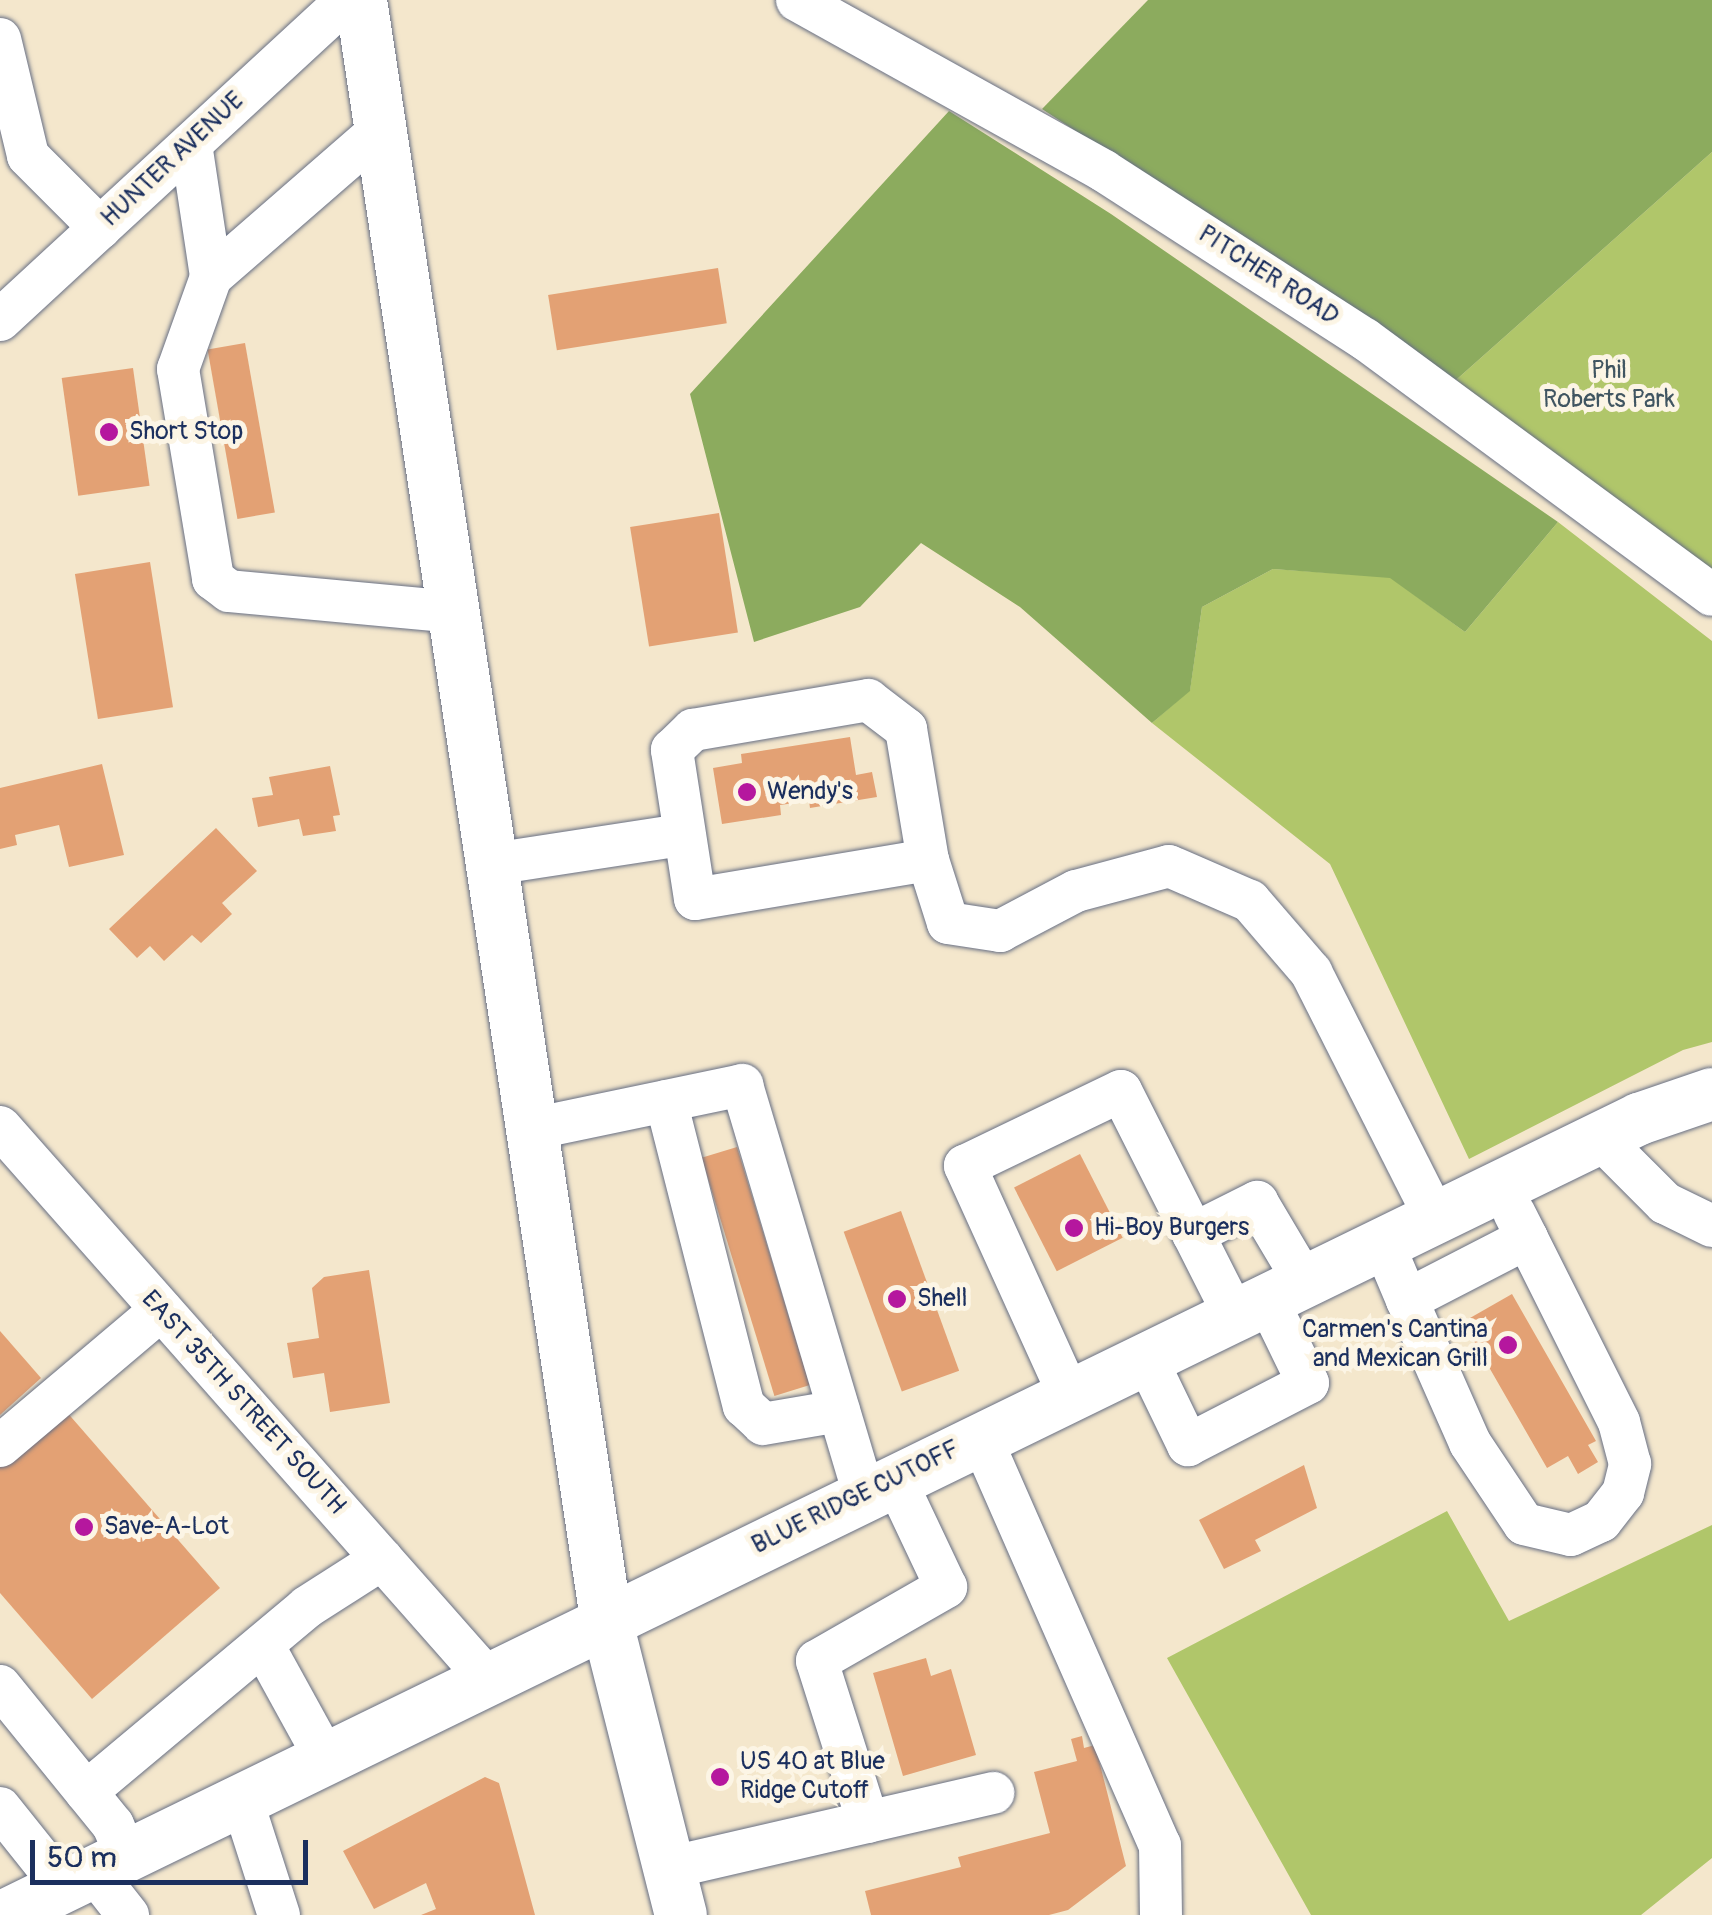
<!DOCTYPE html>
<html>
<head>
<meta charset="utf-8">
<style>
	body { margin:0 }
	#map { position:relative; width:1712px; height:1915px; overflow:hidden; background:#f4e7cc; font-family:Pangolin,sans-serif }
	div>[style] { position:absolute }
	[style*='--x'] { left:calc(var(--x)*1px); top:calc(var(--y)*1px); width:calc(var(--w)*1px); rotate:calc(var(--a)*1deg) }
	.green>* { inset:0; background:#b0c66a }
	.forest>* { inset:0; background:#8cab5e }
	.building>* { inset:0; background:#e3a174; transform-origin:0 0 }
	.roads { filter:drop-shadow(0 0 2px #676f84) drop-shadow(0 0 2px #676f84) }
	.minor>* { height:42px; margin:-21px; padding:0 21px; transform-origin:21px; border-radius:21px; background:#fff }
	.major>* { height:52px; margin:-26px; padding:0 26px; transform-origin:26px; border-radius:26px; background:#fff }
	.dots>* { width:28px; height:28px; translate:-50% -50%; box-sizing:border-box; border:5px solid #fcf5e5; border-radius:50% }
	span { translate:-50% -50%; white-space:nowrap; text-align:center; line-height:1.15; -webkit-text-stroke:10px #fcf5e5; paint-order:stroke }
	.street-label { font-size:25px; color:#1b2f5e }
	.park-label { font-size:25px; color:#405561 }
	.poi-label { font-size:25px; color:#1b2f5e }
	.left { translate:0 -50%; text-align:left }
	.right { translate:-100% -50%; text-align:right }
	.scale { position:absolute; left:30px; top:1840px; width:278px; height:45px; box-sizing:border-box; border:5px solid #1b2f5e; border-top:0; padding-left:12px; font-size:30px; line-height:35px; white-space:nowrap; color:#1b2f5e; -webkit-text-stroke:8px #fcf5e5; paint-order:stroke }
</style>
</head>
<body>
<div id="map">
	<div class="green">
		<div style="clip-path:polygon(1712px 152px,1712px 590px,1456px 380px)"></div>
		<div style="clip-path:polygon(1558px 522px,1712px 641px,1712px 1042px,1683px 1050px,1469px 1159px,1330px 864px,1152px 723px,1190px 690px,1202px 607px,1273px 569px,1390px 577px,1465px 632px)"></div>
		<div style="clip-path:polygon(1447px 1511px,1509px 1621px,1712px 1525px,1712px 1858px,1641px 1915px,1311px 1915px,1167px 1658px)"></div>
	</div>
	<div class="forest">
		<div style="clip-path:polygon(1148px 0,1712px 0,1712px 152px,1456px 380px,1042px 109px)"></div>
		<div style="clip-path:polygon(949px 111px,1111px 214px,1558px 522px,1465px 632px,1390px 578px,1273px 569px,1202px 607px,1190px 691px,1152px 723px,1020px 607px,921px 543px,860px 607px,754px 642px,690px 394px)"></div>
	</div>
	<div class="building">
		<div style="left:718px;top:268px;width:56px;height:172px;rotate:81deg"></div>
		<div style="left:245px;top:343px;width:172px;height:38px;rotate:80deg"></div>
		<div style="left:133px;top:368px;width:119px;height:72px;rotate:82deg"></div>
		<div style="left:719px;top:513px;width:121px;height:90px;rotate:81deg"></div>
		<div style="left:150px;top:562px;width:147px;height:76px;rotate:81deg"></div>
		<div style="clip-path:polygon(850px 737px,856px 775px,872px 772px,877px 797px,810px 808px,809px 801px,780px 805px,781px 815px,722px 824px,713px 768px,742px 763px,741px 754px)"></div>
		<div style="clip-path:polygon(102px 764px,124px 855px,69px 867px,59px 825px,15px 835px,17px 845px,0 849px,0 788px)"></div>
		<div style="clip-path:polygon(330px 766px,340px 815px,333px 816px,336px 831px,303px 836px,299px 819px,258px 827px,252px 798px,273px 795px,269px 777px)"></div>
		<div style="clip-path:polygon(216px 828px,257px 871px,222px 903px,232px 914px,201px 943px,192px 935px,164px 961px,150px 946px,137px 958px,109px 929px)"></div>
		<div style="left:737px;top:1147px;width:249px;height:37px;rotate:73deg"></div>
		<div style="left:1080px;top:1154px;width:94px;height:74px;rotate:63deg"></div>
		<div style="left:901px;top:1211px;width:170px;height:61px;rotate:70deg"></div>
		<div style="clip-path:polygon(369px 1270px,390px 1403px,330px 1412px,324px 1373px,293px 1378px,287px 1343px,319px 1338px,312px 1288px,324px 1277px)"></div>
		<div style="clip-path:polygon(1512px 1294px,1596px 1441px,1588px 1445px,1598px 1462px,1578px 1474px,1568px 1456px,1547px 1468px,1463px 1322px)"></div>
		<div style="clip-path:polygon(0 1331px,41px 1378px,0 1415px)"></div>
		<div style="clip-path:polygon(65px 1410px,220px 1588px,92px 1699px,0 1593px,0 1467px)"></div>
		<div style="clip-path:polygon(1304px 1465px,1317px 1508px,1255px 1540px,1261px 1551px,1224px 1569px,1199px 1520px)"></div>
		<div style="clip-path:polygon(926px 1658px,931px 1676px,951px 1669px,976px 1755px,903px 1776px,873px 1673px)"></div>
		<div style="clip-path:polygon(1082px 1736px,1084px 1748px,1095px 1745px,1126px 1866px,1068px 1910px,1049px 1915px,871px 1915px,865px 1891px,961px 1867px,958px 1857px,1050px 1833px,1034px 1772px,1077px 1761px,1071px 1739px)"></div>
		<div style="clip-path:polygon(485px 1777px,499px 1783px,535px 1915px,421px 1915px,436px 1909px,426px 1883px,374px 1909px,343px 1851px)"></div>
	</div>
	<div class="roads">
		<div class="minor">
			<div style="--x:797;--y:0;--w:351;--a:29.1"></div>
			<div style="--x:1104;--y:171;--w:310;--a:32.8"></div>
			<div style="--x:1365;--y:339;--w:431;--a:36.4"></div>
			<div style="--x:0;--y:39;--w:120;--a:76.5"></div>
			<div style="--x:28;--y:156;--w:102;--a:45"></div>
			<div style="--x:191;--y:144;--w:134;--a:81.4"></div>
			<div style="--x:211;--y:277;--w:98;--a:109.7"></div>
			<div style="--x:178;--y:369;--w:213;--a:80.5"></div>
			<div style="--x:213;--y:579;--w:20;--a:37"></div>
			<div style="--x:229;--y:591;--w:226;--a:5.3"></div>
			<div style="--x:211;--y:277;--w:225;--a:-41"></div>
			<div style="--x:0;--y:320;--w:472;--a:-42.7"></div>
			<div style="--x:868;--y:700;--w:48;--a:37.3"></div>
			<div style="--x:906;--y:729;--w:133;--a:80.5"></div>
			<div style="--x:928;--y:860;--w:236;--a:170.5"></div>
			<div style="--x:695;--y:899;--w:151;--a:-98.8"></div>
			<div style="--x:672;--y:750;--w:29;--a:-44"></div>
			<div style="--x:693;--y:730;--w:178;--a:-9.7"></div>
			<div style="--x:928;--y:860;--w:66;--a:72.4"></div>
			<div style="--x:948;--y:923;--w:53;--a:8.7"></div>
			<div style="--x:1000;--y:931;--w:86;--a:-27.8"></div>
			<div style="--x:1076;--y:891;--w:96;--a:-15"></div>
			<div style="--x:1169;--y:866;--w:88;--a:23.4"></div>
			<div style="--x:1250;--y:901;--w:94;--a:49.3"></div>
			<div style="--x:1311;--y:972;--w:275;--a:63.2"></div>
			<div style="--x:492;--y:864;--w:192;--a:-8.7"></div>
			<div style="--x:666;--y:1101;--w:315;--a:75.7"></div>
			<div style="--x:744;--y:1406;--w:26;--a:43"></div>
			<div style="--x:763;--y:1424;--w:77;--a:-9.7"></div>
			<div style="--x:0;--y:1127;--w:735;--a:48.53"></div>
			<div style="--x:532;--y:1129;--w:215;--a:-11.8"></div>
			<div style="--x:742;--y:1085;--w:428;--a:73.4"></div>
			<div style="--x:1600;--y:1138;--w:92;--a:45"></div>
			<div style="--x:1665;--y:1203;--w:52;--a:26.1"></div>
			<div style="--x:1193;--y:1234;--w:72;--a:-26.6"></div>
			<div style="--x:1257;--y:1202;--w:92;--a:59.3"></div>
			<div style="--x:1383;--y:1243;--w:62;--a:67.2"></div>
			<div style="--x:1407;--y:1300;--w:135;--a:-27.3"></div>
			<div style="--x:1527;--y:1238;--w:28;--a:-117"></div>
			<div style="--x:1407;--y:1300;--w:156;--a:66.2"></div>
			<div style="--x:1470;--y:1443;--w:97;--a:56.3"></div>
			<div style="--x:1524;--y:1524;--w:48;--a:13.2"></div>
			<div style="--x:1571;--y:1535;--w:33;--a:-25"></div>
			<div style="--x:1601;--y:1521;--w:36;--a:-52"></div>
			<div style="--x:1623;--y:1493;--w:30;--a:-76"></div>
			<div style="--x:1630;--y:1464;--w:43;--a:-104.7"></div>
			<div style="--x:1619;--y:1422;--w:206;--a:-116.6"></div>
			<div style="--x:1146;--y:1358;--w:97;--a:64.2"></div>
			<div style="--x:1188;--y:1445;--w:135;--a:-27.3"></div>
			<div style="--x:1308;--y:1383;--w:93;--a:-116"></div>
			<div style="--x:1069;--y:1395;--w:252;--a:-114.4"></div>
			<div style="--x:965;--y:1166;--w:173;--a:-25.7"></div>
			<div style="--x:1121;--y:1091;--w:251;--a:63.2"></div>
			<div style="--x:981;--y:1438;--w:445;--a:66.3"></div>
			<div style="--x:1160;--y:1845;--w:70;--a:89.2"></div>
			<div style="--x:0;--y:1446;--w:211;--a:-40.2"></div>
			<div style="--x:263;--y:1645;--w:129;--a:61.2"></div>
			<div style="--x:0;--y:1686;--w:179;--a:50.9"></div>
			<div style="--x:113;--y:1825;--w:34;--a:67"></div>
			<div style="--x:86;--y:1792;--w:288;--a:-39.9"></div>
			<div style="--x:307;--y:1607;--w:89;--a:-32.6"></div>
			<div style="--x:242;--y:1800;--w:121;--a:72.2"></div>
			<div style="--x:0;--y:1808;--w:101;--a:51.4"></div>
			<div style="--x:868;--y:1822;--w:169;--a:-107.6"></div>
			<div style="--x:817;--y:1661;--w:149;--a:-29.8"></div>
			<div style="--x:946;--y:1587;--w:119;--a:-115.3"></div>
			<div style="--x:668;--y:1868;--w:334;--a:-13"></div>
			<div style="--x:94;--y:1872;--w:55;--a:51.7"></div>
		</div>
		<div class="major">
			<div style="--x:361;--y:0;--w:1637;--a:81.39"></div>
			<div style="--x:606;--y:1619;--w:305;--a:75.8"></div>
			<div style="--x:6;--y:1915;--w:1817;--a:-25.99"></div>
			<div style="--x:1639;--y:1119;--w:77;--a:-18.9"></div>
		</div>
	</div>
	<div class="dots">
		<div style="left:109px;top:432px;background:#b5179e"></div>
		<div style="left:747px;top:792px;background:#b5179e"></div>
		<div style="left:1074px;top:1228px;background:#b5179e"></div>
		<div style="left:897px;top:1299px;background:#b5179e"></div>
		<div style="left:1508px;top:1345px;background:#b5179e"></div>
		<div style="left:84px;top:1527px;background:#b5179e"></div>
		<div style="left:720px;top:1777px;background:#b5179e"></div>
	</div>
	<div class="street-label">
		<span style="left:173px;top:160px;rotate:-43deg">HUNTER AVENUE</span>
		<span style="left:1268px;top:276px;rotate:33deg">PITCHER ROAD</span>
		<span style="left:243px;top:1403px;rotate:48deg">EAST 35TH STREET SOUTH</span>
		<span style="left:856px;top:1498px;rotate:-26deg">BLUE RIDGE CUTOFF</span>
	</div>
	<div class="park-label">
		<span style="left:1609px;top:386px">Phil<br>Roberts Park</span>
	</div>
	<div class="poi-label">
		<span class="left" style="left:129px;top:432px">Short Stop</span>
		<span class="left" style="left:767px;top:792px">Wendy's</span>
		<span class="left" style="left:1094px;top:1228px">Hi-Boy Burgers</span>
		<span class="left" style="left:917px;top:1299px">Shell</span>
		<span class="right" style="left:1488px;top:1345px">Carmen's Cantina<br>and Mexican Grill</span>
		<span class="left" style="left:104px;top:1527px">Save-A-Lot</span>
		<span class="left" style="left:740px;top:1777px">US 40 at Blue<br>Ridge Cutoff</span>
	</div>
	<div class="scale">50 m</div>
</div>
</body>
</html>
